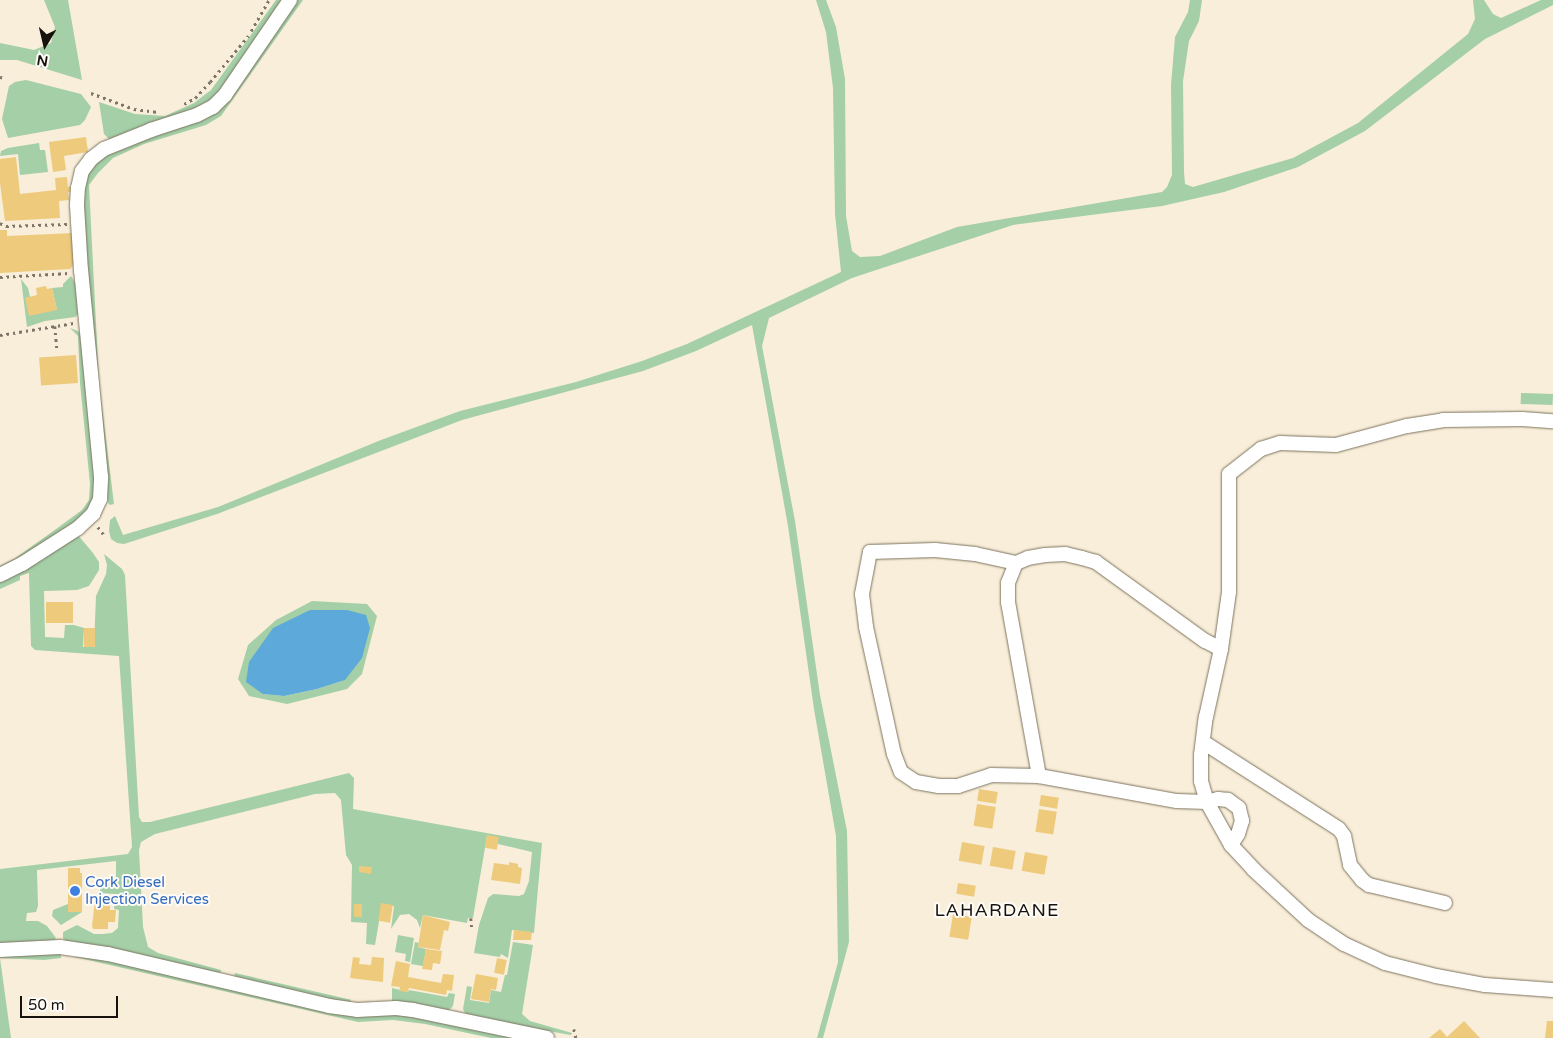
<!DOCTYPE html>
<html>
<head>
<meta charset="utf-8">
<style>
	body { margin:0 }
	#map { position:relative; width:1553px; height:1038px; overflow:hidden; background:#f9eed9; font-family:"Varela Round",sans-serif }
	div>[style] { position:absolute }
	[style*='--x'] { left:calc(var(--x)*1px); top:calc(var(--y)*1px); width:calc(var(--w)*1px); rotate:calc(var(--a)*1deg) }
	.green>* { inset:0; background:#a4cfa7; transform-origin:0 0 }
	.water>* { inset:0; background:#5ca9da }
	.building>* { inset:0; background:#eeca7d; transform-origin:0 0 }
	.path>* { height:2.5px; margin-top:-1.25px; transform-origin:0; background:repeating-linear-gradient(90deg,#7d7668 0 2.5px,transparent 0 6.5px) }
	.roads { filter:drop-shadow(0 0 1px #7c735f) drop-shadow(0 0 1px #7c735f) }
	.street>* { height:14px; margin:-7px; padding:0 7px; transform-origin:7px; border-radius:7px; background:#fff }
	.dots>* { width:14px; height:14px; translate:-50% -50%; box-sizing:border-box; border:2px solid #fefcf8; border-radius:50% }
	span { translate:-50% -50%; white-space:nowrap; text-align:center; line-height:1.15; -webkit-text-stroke:4px #fefcf8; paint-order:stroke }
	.shop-label { font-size:15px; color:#366cbe }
	.left { translate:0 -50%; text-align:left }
	.quarter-label { font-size:18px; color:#17130c; letter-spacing:1px }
	.north { position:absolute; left:20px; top:20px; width:50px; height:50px; -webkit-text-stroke:4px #fefcf8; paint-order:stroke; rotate:189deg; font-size:14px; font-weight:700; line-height:20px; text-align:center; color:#17130c }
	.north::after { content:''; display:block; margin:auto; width:18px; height:22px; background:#17130c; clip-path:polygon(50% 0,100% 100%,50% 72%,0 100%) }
	.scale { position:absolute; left:20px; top:996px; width:98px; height:22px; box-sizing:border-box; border:2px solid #17130c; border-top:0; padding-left:6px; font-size:15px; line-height:18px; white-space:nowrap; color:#17130c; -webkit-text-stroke:4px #fefcf8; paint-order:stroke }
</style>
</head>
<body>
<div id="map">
	<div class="green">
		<div style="clip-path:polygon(44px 0,68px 0,82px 80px,17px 60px,0 60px,0 43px,34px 50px,51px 43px,55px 27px)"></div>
		<div style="clip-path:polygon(276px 0,287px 0,211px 104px,117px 139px,109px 139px,104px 134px,99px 102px,135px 114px,165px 116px,194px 103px,211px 90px)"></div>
		<div style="clip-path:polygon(295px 0,303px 0,221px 116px,206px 125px,144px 144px,113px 158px,98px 173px,89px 185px,99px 383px,114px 504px,110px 505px,108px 503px,94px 381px,82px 194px,88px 170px,107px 152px,199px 119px)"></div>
		<div style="clip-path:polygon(816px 0,826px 0,836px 27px,845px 79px,846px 216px,852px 251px,860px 257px,880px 256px,957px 227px,1162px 192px,1167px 187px,1172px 175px,1171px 85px,1175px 37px,1188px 12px,1190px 0,1202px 0,1199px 21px,1189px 41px,1183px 81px,1184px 172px,1185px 184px,1193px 187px,1293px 158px,1358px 123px,1468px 34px,1475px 19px,1473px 0,1484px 0,1493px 14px,1501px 18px,1541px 0,1553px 0,1553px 5px,1485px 39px,1365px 131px,1298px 167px,1224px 192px,1162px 206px,1013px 225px,852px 278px,769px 318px,762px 346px,795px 521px,820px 695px,847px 831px,849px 942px,823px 1038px,817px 1038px,838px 962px,836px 836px,814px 709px,788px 526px,752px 325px,696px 351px,643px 371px,462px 420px,217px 514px,124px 544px,117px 543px,111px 539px,109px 531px,110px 520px,115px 516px,123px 535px,218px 507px,381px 440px,460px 411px,576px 382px,642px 361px,687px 344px,841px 272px,835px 214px,833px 88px,826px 32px)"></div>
		<div style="clip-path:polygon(26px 80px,81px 94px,91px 107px,85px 120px,80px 125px,8px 138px,2px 119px,9px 86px,15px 82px)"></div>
		<div style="clip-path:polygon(39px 143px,40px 150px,45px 150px,48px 172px,20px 175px,18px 154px,0 156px,1px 151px,8px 148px)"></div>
		<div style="clip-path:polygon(71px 276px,76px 284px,78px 314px,75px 317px,45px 321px,27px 327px,21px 279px,28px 288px,30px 297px,25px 298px,57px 310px,52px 288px,63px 287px,63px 284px)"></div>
		<div style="clip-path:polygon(70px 328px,78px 331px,83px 337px,96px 498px,79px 521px,0 571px,0 566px,14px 559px,52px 532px,82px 510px,89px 500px,90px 484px,80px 383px,78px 336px)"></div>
		<div style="left:1521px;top:393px;width:32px;height:11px;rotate:2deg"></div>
		<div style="clip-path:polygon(77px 534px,93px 553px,99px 562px,99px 570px,89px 586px,77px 590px,44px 591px,45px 637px,64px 638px,65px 625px,74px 625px,84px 628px,83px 647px,94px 647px,96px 596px,106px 574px,107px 565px,104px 554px,122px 569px,125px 575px,139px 817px,142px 822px,150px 822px,349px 773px,354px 778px,353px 809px,542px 843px,534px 933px,512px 930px,508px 958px,501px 954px,500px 957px,474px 953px,479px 925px,488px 898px,493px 894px,519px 896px,524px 894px,529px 881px,532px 852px,498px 844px,487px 836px,473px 918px,468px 918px,467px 923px,423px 915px,420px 928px,417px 920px,409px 914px,400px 915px,391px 929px,394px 906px,382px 904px,375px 945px,366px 944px,367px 923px,351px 922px,352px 865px,346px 855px,341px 800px,335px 793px,315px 794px,155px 834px,141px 842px,139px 850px,143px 927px,148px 947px,158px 953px,221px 970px,220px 976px,69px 944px,63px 938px,63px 932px,77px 925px,94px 934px,103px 934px,112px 933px,118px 928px,119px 910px,114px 909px,115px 894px,100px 893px,101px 884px,116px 882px,116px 861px,37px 870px,38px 906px,36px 912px,27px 913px,26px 921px,38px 921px,47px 926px,56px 938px,52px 943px,0 946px,0 869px,128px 854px,132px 847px,119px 656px,35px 650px,31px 646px,29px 573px,20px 576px,20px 580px,0 589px,0 578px)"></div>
		<div style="clip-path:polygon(evenodd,312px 601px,367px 604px,377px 616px,362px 674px,347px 689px,287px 704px,249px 696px,238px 679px,248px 645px,276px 620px,312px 601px,345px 680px,317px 689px,284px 696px,263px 694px,345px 680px)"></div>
		<div style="clip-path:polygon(68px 904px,68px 912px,82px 912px,61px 925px,52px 916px,53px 910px)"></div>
		<div style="clip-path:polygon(398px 935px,414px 938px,410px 962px,405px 961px,406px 954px,395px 952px)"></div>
		<div style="clip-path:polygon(415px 942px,419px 943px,418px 947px,426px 949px,423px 966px,411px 964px)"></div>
		<div style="clip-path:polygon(513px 942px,533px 945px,522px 1014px,530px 1021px,572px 1033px,571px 1035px,467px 1017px,463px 1009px,467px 986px,472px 987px,470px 1000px,489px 1003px,491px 990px,501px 992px,505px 975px,507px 975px)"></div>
		<div style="clip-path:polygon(61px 953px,61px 958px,44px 960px,0 958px,11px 1038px,0 1038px,0 954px)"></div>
		<div style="clip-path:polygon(76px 953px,398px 1012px,526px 1038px,491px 1038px,425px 1024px,393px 1020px,358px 1022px,75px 957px)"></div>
		<div style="left:235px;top:973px;width:119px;height:6px;rotate:13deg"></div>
		<div style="clip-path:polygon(392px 988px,408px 992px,409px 990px,447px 997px,449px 993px,455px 994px,453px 1006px,447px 1012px,392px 1001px)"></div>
	</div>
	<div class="water">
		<div style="clip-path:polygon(310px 610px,347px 610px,366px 615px,370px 628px,362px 658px,345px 680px,317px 689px,284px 696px,263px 694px,246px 682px,249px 662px,273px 628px)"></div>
	</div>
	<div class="building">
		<div style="clip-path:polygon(86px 137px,88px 152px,64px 156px,66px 170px,53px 172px,49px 142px)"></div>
		<div style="clip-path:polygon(16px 157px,20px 194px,56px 190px,55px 178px,67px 177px,68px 187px,73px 186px,73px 191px,68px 192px,69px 200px,59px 201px,60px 218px,5px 221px,0 183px,0 159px)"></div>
		<div style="clip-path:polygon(0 230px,7px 230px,7px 236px,74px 233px,73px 265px,70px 269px,0 273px)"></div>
		<div style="clip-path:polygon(46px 286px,47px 289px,52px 288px,57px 310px,29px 316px,25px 298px,37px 295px,36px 288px)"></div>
		<div style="left:76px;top:355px;width:28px;height:37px;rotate:86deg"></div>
		<div style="left:46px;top:602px;width:27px;height:21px"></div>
		<div style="left:84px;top:628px;width:11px;height:19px"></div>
		<div style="left:979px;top:789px;width:19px;height:12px;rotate:9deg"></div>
		<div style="left:1041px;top:795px;width:18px;height:11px;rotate:9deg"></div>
		<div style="left:977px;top:804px;width:19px;height:22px;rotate:9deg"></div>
		<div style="left:1039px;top:809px;width:18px;height:23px;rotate:9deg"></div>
		<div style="left:487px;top:835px;width:12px;height:13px;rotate:9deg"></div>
		<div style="left:962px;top:842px;width:23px;height:19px;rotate:10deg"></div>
		<div style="left:993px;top:847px;width:23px;height:19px;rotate:10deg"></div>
		<div style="left:1025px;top:852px;width:23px;height:19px;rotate:10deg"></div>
		<div style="clip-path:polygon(509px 862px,518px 864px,518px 867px,522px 868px,520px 884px,491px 880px,494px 863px,509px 865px)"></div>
		<div style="clip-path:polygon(359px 866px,372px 867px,371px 874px,359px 872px)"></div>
		<div style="clip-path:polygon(68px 868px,80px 868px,80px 873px,82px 873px,82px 912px,68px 912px)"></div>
		<div style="left:958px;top:883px;width:18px;height:11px;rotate:9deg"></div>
		<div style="clip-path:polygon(95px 900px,110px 901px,110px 910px,116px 910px,115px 922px,108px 922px,108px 929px,93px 929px,92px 926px)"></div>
		<div style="left:381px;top:903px;width:12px;height:18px;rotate:9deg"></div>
		<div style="left:354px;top:904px;width:8px;height:13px"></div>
		<div style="left:953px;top:914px;width:19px;height:23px;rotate:9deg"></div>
		<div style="clip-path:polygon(423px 915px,450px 922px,448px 931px,444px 930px,440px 950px,418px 947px)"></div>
		<div style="clip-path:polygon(514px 930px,532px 932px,531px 940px,513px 940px)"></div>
		<div style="clip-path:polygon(426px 949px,442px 951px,440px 964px,433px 963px,432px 970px,422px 969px)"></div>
		<div style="clip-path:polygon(353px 957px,360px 958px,359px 964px,371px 965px,372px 957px,384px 958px,383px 982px,350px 978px)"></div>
		<div style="left:497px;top:958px;width:10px;height:15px;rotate:11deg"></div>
		<div style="clip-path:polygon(396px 961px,410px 964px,408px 977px,441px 983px,443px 974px,454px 975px,452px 991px,447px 990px,446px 995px,409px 988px,408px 992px,399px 991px,400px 987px,391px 986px)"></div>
		<div style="clip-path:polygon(476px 974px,498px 978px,496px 990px,491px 989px,489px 1002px,471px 999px)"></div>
		<div style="clip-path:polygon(1464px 1021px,1480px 1038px,1429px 1038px,1440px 1029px,1447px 1037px)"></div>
		<div style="clip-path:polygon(1547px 1021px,1553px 1021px,1553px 1038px,1545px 1038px)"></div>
	</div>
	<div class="path">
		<div style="--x:251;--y:31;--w:36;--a:-60"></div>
		<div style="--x:0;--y:77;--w:5;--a:11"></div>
		<div style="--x:91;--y:93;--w:46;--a:20.4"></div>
		<div style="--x:134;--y:109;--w:26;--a:7"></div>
		<div style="--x:184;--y:104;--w:13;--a:-29"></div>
		<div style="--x:195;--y:98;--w:22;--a:-47"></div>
		<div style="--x:210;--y:82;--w:60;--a:-50.4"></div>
		<div style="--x:0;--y:223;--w:7;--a:27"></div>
		<div style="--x:6;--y:226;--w:61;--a:-1.9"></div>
		<div style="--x:0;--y:277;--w:69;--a:-3.3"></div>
		<div style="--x:55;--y:326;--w:23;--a:85"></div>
		<div style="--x:0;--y:335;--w:75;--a:-9.2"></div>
		<div style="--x:98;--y:527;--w:11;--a:52"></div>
		<div style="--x:471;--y:918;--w:12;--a:85"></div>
		<div style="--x:574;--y:1029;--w:9;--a:77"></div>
	</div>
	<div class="roads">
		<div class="street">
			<div style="--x:1016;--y:563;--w:22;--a:112"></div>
			<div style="--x:1008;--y:583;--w:19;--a:90"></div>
			<div style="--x:1008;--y:602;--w:177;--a:79.9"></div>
			<div style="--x:0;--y:575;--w:25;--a:-27"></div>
			<div style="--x:22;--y:564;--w:67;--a:-32.7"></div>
			<div style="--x:78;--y:528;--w:21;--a:-43"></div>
			<div style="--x:93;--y:514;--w:17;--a:-65"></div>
			<div style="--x:100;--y:499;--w:22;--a:-87"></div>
			<div style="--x:101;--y:477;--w:207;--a:-95.5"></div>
			<div style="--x:81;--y:271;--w:66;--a:-93.5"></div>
			<div style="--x:77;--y:205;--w:17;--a:-87"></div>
			<div style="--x:78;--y:188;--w:17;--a:-77"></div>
			<div style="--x:82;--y:171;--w:15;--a:-53"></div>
			<div style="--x:91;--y:159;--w:16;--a:-38"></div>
			<div style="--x:104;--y:149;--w:51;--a:-22"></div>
			<div style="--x:151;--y:130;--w:48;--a:-18.1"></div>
			<div style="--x:197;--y:115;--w:18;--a:-27"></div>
			<div style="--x:213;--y:107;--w:17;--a:-45"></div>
			<div style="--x:225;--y:95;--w:115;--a:-55.6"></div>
			<div style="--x:1221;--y:649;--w:18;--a:-153"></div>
			<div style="--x:1205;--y:641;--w:135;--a:-144.1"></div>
			<div style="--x:1096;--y:562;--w:15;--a:-164"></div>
			<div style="--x:1082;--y:558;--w:17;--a:-167"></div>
			<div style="--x:1065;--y:554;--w:20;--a:177"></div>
			<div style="--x:1045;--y:555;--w:17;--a:170"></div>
			<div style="--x:1028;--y:558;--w:13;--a:157"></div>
			<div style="--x:1016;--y:563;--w:42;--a:-167.6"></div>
			<div style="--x:975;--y:554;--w:40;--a:-174.3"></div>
			<div style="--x:935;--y:550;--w:65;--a:178.2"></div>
			<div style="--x:870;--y:552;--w:43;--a:100.8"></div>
			<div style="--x:862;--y:594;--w:33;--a:83"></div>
			<div style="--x:866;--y:627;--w:130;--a:77.6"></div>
			<div style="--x:894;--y:754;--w:19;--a:69"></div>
			<div style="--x:901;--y:772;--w:18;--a:34"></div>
			<div style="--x:916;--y:782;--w:23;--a:10"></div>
			<div style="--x:939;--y:786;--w:19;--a:0"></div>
			<div style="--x:958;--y:786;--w:35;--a:-18"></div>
			<div style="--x:991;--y:775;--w:48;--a:1.2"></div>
			<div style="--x:1039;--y:776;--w:140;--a:10.3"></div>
			<div style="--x:1177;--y:801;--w:30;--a:2"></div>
			<div style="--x:1207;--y:802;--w:22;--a:-106"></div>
			<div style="--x:1201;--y:781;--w:26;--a:-90"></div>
			<div style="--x:1201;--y:755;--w:38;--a:-83"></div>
			<div style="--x:1206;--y:717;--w:70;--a:-77.6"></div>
			<div style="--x:1221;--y:649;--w:58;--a:-82"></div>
			<div style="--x:1229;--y:592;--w:118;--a:-90"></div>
			<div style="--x:1229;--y:474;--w:41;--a:-38"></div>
			<div style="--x:1261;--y:449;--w:20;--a:-18"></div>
			<div style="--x:1280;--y:443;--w:56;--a:2"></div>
			<div style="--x:1336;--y:445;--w:73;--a:-15"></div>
			<div style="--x:1407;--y:426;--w:36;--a:-9"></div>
			<div style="--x:1443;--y:420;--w:79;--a:-0.7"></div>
			<div style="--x:1522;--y:419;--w:31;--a:4"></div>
			<div style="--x:1203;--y:742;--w:161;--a:32.6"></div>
			<div style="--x:1339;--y:829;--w:9;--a:54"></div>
			<div style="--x:1344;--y:836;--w:30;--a:78"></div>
			<div style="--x:1350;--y:865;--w:19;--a:51"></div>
			<div style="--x:1362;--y:880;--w:9;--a:36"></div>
			<div style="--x:1369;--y:885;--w:78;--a:13.3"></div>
			<div style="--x:1231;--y:845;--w:13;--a:-58"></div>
			<div style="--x:1238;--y:834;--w:14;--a:-73"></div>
			<div style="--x:1242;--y:821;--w:13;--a:-103"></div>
			<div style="--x:1239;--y:808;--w:14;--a:-144"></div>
			<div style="--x:1228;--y:800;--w:10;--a:-174"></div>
			<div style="--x:1218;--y:799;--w:11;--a:165"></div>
			<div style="--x:1207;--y:802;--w:49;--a:60.8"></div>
			<div style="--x:1231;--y:845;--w:33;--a:47"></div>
			<div style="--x:1253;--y:869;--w:75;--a:42.8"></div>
			<div style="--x:1308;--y:920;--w:43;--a:33.7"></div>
			<div style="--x:1344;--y:944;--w:45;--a:24.9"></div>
			<div style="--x:1385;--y:963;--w:53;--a:14.3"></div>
			<div style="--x:1436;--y:976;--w:50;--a:10.4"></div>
			<div style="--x:1485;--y:985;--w:68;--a:4.2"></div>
			<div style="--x:0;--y:950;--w:60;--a:-2.9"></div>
			<div style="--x:60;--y:947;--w:49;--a:8.3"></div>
			<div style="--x:108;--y:954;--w:227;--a:13.2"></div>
			<div style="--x:329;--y:1006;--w:28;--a:8"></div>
			<div style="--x:357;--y:1010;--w:39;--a:-3"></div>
			<div style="--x:396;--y:1008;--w:17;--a:7"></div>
			<div style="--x:413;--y:1010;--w:137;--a:11.8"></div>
		</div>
	</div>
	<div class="dots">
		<div style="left:75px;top:891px;background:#3f7fe0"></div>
	</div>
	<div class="shop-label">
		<span class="left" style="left:85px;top:891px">Cork Diesel<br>Injection Services</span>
	</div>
	<div class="quarter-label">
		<span style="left:997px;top:910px">LAHARDANE</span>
	</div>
	<div class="north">N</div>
	<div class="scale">50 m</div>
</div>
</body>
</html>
